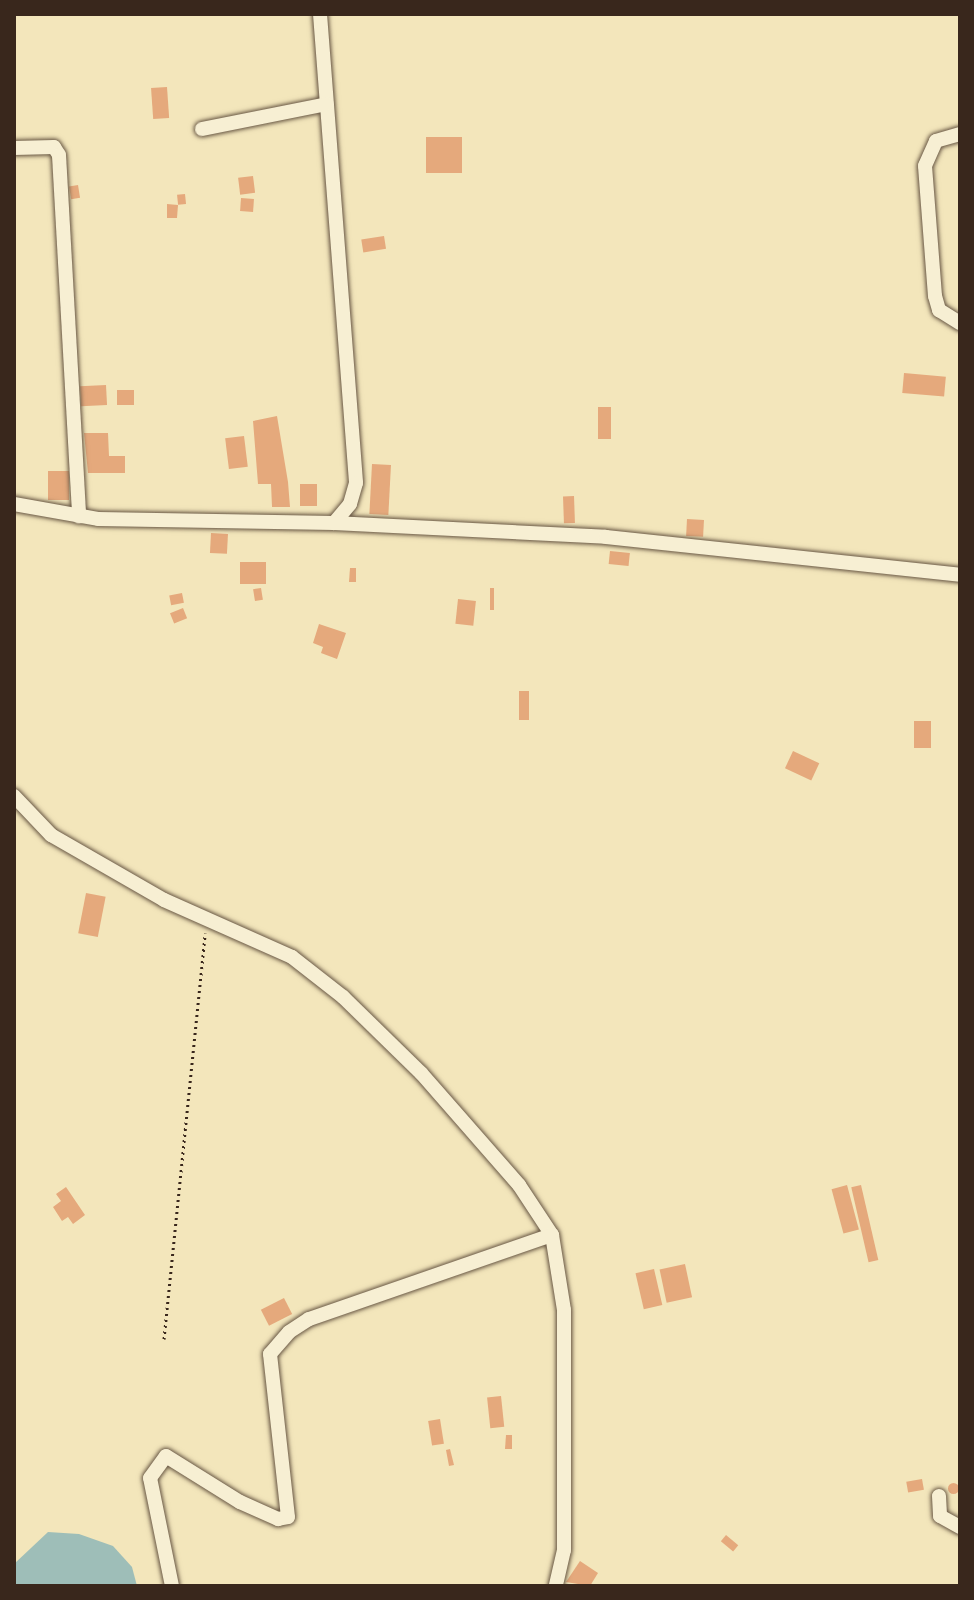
<!DOCTYPE html>
<html>
<head>
<meta charset="utf-8">
<style>
	body { margin:0 }
	#map { position:relative; width:974px; height:1600px; overflow:hidden; background:#f3e6bb; font-family:"IM FELL French Canon",serif }
	div>[style] { position:absolute }
	[style*='--x'] { left:calc(var(--x)*1px); top:calc(var(--y)*1px); width:calc(var(--w)*1px); rotate:calc(var(--a)*1deg) }
	.water>* { inset:0; background:#9ebeb8 }
	.building>* { inset:0; background:#e5a97c; transform-origin:0 0 }
	.round { border-radius:50% }
	.path>* { height:3px; margin-top:-1.5px; transform-origin:0; background:repeating-linear-gradient(90deg,#39271c 0 2px,transparent 0 6px) }
	.roads { filter:drop-shadow(0 0 2px #685744) drop-shadow(0 0 2px #685744) }
	.minor>* { height:14px; margin:-7px; padding:0 7px; transform-origin:7px; border-radius:7px; background:#f7efd3 }
	span { translate:-50% -50%; white-space:nowrap; text-align:center; line-height:1.15; -webkit-text-stroke:7px #f7efd3; paint-order:stroke }
	.frame { position:absolute; inset:0; border:16px solid #39271c; pointer-events:none }
</style>
</head>
<body>
<div id="map">
	<div class="water">
		<div style="clip-path:polygon(48px 1532px,79px 1534px,113px 1546px,132px 1567px,137px 1586px,14px 1586px,14px 1564px)"></div>
	</div>
	<div class="building">
		<div style="left:167px;top:87px;width:31px;height:16px;rotate:86deg"></div>
		<div style="left:426px;top:137px;width:36px;height:36px"></div>
		<div style="left:253px;top:176px;width:17px;height:15px;rotate:83deg"></div>
		<div style="left:78px;top:185px;width:13px;height:9px;rotate:81deg"></div>
		<div style="left:185px;top:194px;width:10px;height:8px;rotate:84deg"></div>
		<div style="left:241px;top:198px;width:13px;height:13px;rotate:4deg"></div>
		<div style="clip-path:polygon(167px 204px,178px 205px,177px 218px,167px 218px)"></div>
		<div style="left:384px;top:236px;width:13px;height:23px;rotate:81deg"></div>
		<div style="left:904px;top:373px;width:42px;height:20px;rotate:5deg"></div>
		<div style="left:106px;top:385px;width:20px;height:26px;rotate:87deg"></div>
		<div style="left:117px;top:390px;width:17px;height:15px"></div>
		<div style="left:611px;top:407px;width:32px;height:13px;rotate:90deg"></div>
		<div style="clip-path:polygon(277px 416px,288px 482px,290px 507px,272px 507px,271px 484px,258px 484px,253px 421px)"></div>
		<div style="clip-path:polygon(84px 433px,108px 433px,109px 456px,125px 456px,125px 473px,88px 473px)"></div>
		<div style="left:244px;top:436px;width:31px;height:19px;rotate:83deg"></div>
		<div style="left:372px;top:464px;width:19px;height:50px;rotate:3deg"></div>
		<div style="left:48px;top:471px;width:21px;height:29px"></div>
		<div style="left:300px;top:484px;width:17px;height:22px"></div>
		<div style="left:574px;top:496px;width:27px;height:11px;rotate:88deg"></div>
		<div style="left:687px;top:519px;width:17px;height:17px;rotate:3deg"></div>
		<div style="left:211px;top:533px;width:17px;height:20px;rotate:3deg"></div>
		<div style="left:610px;top:551px;width:20px;height:13px;rotate:6deg"></div>
		<div style="left:240px;top:562px;width:26px;height:22px"></div>
		<div style="clip-path:polygon(350px 568px,356px 568px,356px 582px,349px 582px)"></div>
		<div style="left:261px;top:588px;width:12px;height:8px;rotate:81deg"></div>
		<div style="left:490px;top:588px;width:4px;height:22px"></div>
		<div style="left:182px;top:593px;width:10px;height:13px;rotate:79deg"></div>
		<div style="left:458px;top:599px;width:18px;height:25px;rotate:6deg"></div>
		<div style="left:183px;top:608px;width:11px;height:14px;rotate:68deg"></div>
		<div style="clip-path:polygon(319px 624px,346px 633px,337px 659px,321px 653px,323px 647px,313px 643px)"></div>
		<div style="left:519px;top:691px;width:10px;height:29px"></div>
		<div style="left:914px;top:721px;width:17px;height:27px"></div>
		<div style="left:793px;top:751px;width:29px;height:19px;rotate:25deg"></div>
		<div style="left:86px;top:893px;width:20px;height:41px;rotate:11deg"></div>
		<div style="left:847px;top:1185px;width:46px;height:16px;rotate:75deg"></div>
		<div style="left:861px;top:1185px;width:77px;height:10px;rotate:77deg"></div>
		<div style="clip-path:polygon(66px 1187px,85px 1215px,73px 1224px,68px 1217px,62px 1221px,53px 1207px,61px 1201px,56px 1194px)"></div>
		<div style="left:685px;top:1264px;width:34px;height:26px;rotate:78deg"></div>
		<div style="left:654px;top:1269px;width:37px;height:19px;rotate:77deg"></div>
		<div style="left:284px;top:1298px;width:18px;height:26px;rotate:63deg"></div>
		<div style="left:501px;top:1396px;width:31px;height:14px;rotate:84deg"></div>
		<div style="left:440px;top:1419px;width:25px;height:12px;rotate:81deg"></div>
		<div style="clip-path:polygon(506px 1435px,512px 1435px,512px 1449px,505px 1449px)"></div>
		<div style="clip-path:polygon(450px 1449px,454px 1465px,449px 1466px,446px 1450px)"></div>
		<div style="left:922px;top:1479px;width:11px;height:16px;rotate:80deg"></div>
		<div class="round" style="left:947.5px;top:1482.5px;width:11px;height:11px"></div>
		<div style="left:726px;top:1535px;width:16px;height:8px;rotate:40deg"></div>
		<div style="clip-path:polygon(580px 1561px,598px 1573px,590px 1586px,566px 1582px)"></div>
	</div>
	<div class="path">
		<div style="--x:164;--y:1339;--w:408;--a:-84.2"></div>
	</div>
	<div class="roads">
		<div class="minor">
			<div style="--x:320;--y:14;--w:470;--a:85.6"></div>
			<div style="--x:356;--y:483;--w:22;--a:106"></div>
			<div style="--x:350;--y:504;--w:25;--a:130"></div>
			<div style="--x:202;--y:129;--w:127;--a:-11.3"></div>
			<div style="--x:960;--y:134;--w:25;--a:164"></div>
			<div style="--x:936;--y:141;--w:27;--a:114"></div>
			<div style="--x:925;--y:166;--w:130;--a:85.6"></div>
			<div style="--x:935;--y:296;--w:15;--a:74"></div>
			<div style="--x:939;--y:310;--w:25;--a:32"></div>
			<div style="--x:14;--y:148;--w:40;--a:-1.4"></div>
			<div style="--x:54;--y:147;--w:9;--a:58"></div>
			<div style="--x:59;--y:155;--w:362;--a:86.8"></div>
			<div style="--x:14;--y:504;--w:85;--a:10.1"></div>
			<div style="--x:98;--y:519;--w:236;--a:1"></div>
			<div style="--x:334;--y:523;--w:272;--a:2.9"></div>
			<div style="--x:606;--y:537;--w:356;--a:6.1"></div>
			<div style="--x:14;--y:796;--w:54;--a:46.5"></div>
			<div style="--x:51;--y:835;--w:130;--a:29.9"></div>
			<div style="--x:164;--y:900;--w:140;--a:24"></div>
			<div style="--x:292;--y:957;--w:65;--a:38.1"></div>
			<div style="--x:343;--y:997;--w:109;--a:44.3"></div>
			<div style="--x:421;--y:1073;--w:149;--a:48.8"></div>
			<div style="--x:519;--y:1185;--w:60;--a:56.6"></div>
			<div style="--x:552;--y:1235;--w:76;--a:80.9"></div>
			<div style="--x:564;--y:1310;--w:240;--a:90"></div>
			<div style="--x:564;--y:1550;--w:37;--a:103"></div>
			<div style="--x:939;--y:1496;--w:20;--a:87"></div>
			<div style="--x:940;--y:1516;--w:23;--a:29"></div>
			<div style="--x:172;--y:1586;--w:110;--a:-101.5"></div>
			<div style="--x:150;--y:1478;--w:27;--a:-54"></div>
			<div style="--x:166;--y:1456;--w:87;--a:31.9"></div>
			<div style="--x:240;--y:1502;--w:42;--a:24.1"></div>
			<div style="--x:278;--y:1519;--w:10;--a:-11"></div>
			<div style="--x:288;--y:1517;--w:164;--a:-96.3"></div>
			<div style="--x:270;--y:1354;--w:29;--a:-49"></div>
			<div style="--x:289;--y:1332;--w:24;--a:-33"></div>
			<div style="--x:309;--y:1319;--w:257;--a:-19.1"></div>
		</div>
	</div>
	<div class="frame"></div>
</div>
</body>
</html>
